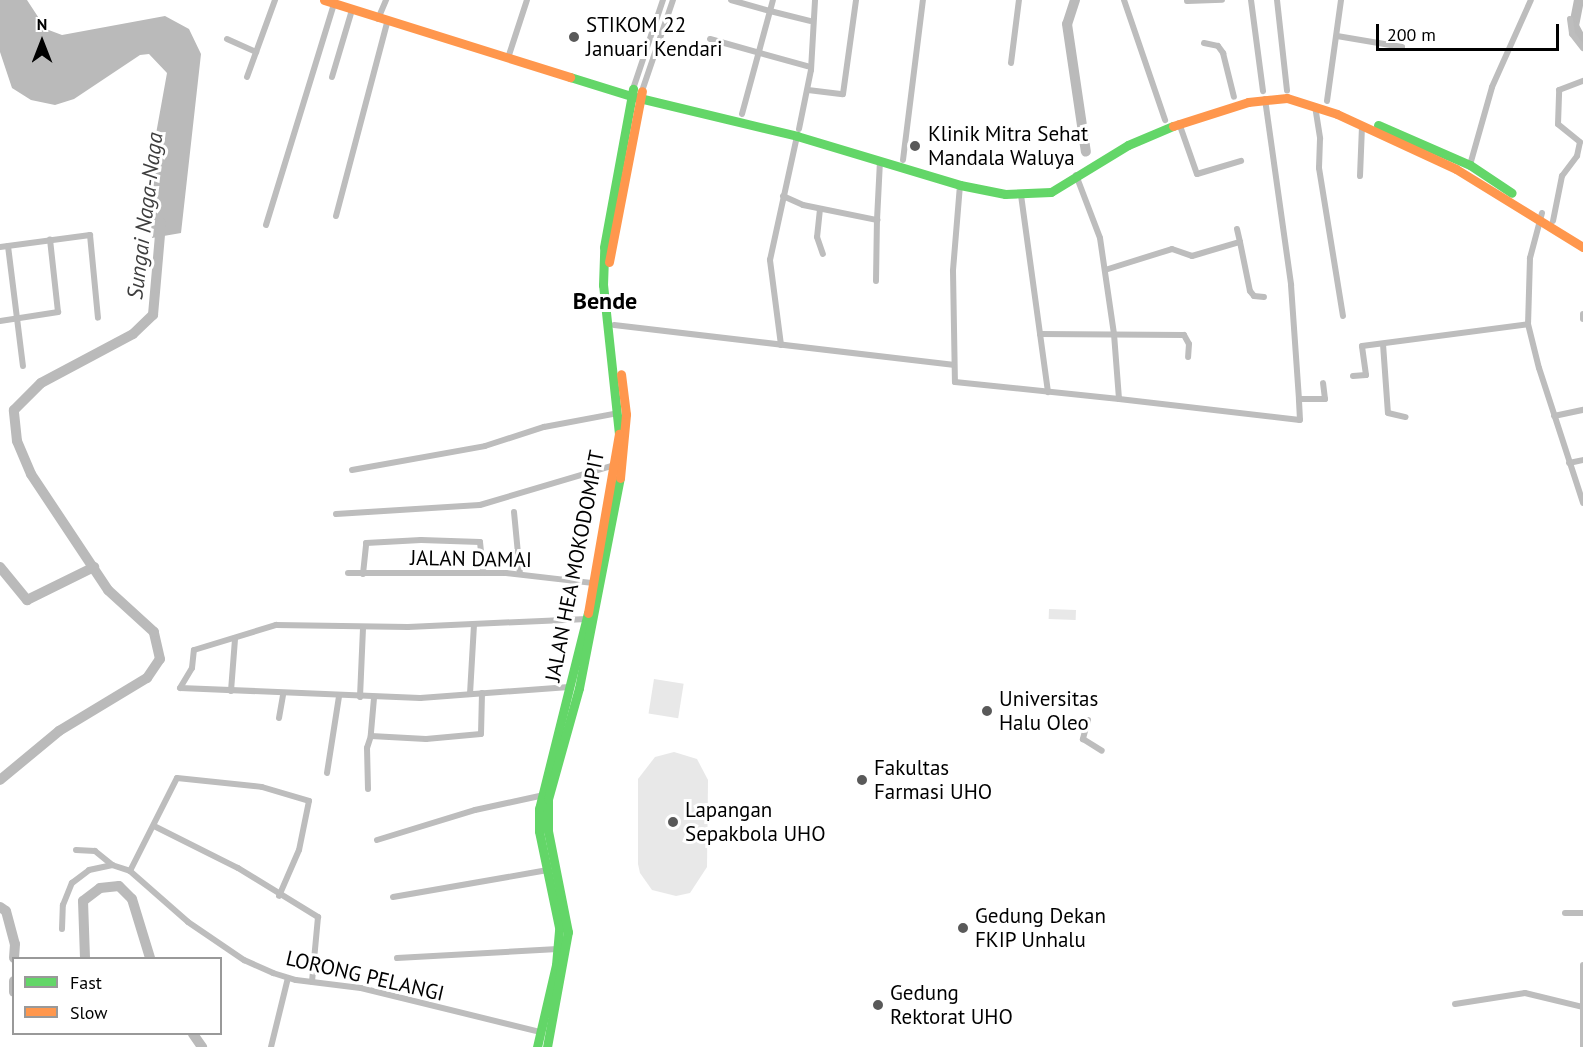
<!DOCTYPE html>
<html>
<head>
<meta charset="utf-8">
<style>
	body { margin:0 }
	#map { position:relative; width:1583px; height:1047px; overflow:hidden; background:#fff; font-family:"PT Sans",sans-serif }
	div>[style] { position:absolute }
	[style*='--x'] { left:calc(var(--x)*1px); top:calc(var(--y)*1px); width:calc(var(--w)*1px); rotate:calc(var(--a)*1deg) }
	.green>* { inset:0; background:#e8e8e8; transform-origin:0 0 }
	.water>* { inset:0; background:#bababa }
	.river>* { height:10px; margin:-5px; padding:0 5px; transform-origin:5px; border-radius:5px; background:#bababa }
	.street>* { height:6px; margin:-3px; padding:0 3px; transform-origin:3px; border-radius:3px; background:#bdbdbd }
	.fast>* { height:9px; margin:-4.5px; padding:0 4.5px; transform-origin:4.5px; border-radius:4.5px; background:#63d668 }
	.slow>* { height:9px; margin:-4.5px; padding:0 4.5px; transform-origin:4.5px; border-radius:4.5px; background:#ff974d }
	.dots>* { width:16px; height:16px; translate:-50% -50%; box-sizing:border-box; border:3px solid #fff; border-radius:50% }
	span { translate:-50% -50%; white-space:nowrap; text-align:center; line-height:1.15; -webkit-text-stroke:6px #fff; paint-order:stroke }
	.poi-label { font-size:21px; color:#000 }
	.left { translate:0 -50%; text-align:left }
	.street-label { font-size:21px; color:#000 }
	.water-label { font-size:22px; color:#3e3e3e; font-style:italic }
	.quarter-label { font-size:24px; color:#000; font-weight:700 }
	.legend { position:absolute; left:12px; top:957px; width:210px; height:78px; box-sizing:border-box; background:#fff; border:2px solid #999; margin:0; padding:8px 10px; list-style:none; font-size:18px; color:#000 }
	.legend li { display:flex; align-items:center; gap:12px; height:30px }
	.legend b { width:30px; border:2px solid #999 }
	.north { position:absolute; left:12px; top:12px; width:60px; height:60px; -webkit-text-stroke:4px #fff; paint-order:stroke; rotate:0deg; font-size:16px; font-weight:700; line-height:24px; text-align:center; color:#000 }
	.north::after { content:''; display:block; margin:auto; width:21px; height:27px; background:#000; clip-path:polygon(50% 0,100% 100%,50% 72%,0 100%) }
	.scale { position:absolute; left:1376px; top:24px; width:183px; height:27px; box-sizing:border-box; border:3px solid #000; border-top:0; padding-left:8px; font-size:18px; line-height:21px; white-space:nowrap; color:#000; -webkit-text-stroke:4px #fff; paint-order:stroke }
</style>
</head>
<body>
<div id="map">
	<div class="green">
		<div style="left:1049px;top:609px;width:27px;height:10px;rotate:2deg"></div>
		<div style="left:654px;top:679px;width:30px;height:35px;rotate:9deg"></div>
		<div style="clip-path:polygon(674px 752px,697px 759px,708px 780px,707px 867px,690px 893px,676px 896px,652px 890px,640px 873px,638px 864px,638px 779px,655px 757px)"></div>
	</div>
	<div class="water">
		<div style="clip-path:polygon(0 0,27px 0,46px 29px,62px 35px,165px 16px,189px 29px,201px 54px,181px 233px,152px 238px,148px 178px,167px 73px,149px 54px,140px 55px,74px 99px,55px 105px,31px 100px,12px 88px,0 52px)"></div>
	</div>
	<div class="river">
		<div style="--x:1075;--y:0;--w:25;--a:108"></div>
		<div style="--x:1067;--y:24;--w:129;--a:81.6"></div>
		<div style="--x:1579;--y:0;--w:26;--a:101"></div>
		<div style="--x:1574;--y:26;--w:19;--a:62"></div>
		<div style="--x:0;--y:567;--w:43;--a:50.7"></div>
		<div style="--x:27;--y:600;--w:75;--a:-26.2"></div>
		<div style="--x:0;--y:780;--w:77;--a:-39.7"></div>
		<div style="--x:59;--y:731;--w:103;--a:-31.1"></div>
		<div style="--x:147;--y:678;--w:23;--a:-56"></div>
		<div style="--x:160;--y:659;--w:28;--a:-103"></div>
		<div style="--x:154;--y:632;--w:62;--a:-137.6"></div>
		<div style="--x:108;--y:590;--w:139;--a:-123.6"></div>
		<div style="--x:31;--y:474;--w:36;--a:-113"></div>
		<div style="--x:17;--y:441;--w:31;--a:-96"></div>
		<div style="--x:14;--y:410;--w:38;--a:-45"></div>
		<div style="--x:41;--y:383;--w:104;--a:-28"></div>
		<div style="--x:133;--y:334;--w:28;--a:-44"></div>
		<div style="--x:153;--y:315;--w:92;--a:-85"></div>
		<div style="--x:0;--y:907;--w:7;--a:34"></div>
		<div style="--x:6;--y:911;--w:34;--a:75"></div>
		<div style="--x:15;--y:944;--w:14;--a:94"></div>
		<div style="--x:85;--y:958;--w:57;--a:-92"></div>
		<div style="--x:83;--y:901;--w:21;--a:-37"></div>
		<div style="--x:100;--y:888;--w:19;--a:-6"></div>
		<div style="--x:119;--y:886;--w:18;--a:45"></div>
		<div style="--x:132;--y:899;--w:62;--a:73"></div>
		<div style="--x:14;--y:981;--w:11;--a:90"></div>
		<div style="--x:193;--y:1034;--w:16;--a:55"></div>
	</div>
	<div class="street">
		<div style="--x:731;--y:0;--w:41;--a:15.8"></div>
		<div style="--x:770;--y:11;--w:11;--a:-75"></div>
		<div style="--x:1124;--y:0;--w:127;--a:71.1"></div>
		<div style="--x:1251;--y:0;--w:92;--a:82.5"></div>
		<div style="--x:1277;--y:0;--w:91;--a:83.7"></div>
		<div style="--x:1187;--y:1;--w:35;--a:-2"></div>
		<div style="--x:378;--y:19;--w:21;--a:-67"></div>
		<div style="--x:1570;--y:19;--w:15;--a:82"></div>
		<div style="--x:1572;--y:34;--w:18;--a:52"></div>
		<div style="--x:1337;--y:36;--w:66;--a:9.6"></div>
		<div style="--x:227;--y:39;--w:32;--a:24"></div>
		<div style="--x:710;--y:39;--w:101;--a:15.6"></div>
		<div style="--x:1204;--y:43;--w:14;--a:12"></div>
		<div style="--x:1218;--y:46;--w:9;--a:54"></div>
		<div style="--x:1223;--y:53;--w:45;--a:76"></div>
		<div style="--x:508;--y:58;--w:61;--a:-71.9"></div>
		<div style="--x:1011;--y:63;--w:64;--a:-82.8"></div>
		<div style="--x:247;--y:77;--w:82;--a:-70"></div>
		<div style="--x:332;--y:77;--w:70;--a:-73.4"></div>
		<div style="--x:633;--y:89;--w:94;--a:-71.4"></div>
		<div style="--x:808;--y:90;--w:35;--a:7"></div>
		<div style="--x:843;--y:94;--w:95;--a:-82.1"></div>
		<div style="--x:642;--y:91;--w:96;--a:-71.2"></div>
		<div style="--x:1265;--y:99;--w:188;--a:82"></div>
		<div style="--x:1291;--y:285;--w:114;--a:86"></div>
		<div style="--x:1299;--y:399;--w:26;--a:0"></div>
		<div style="--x:1325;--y:399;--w:16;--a:-97"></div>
		<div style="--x:1327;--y:101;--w:102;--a:-82.1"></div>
		<div style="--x:1315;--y:106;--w:33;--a:81"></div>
		<div style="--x:1320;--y:139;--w:29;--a:92"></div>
		<div style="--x:1319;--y:168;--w:150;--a:80.8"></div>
		<div style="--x:742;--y:114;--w:107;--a:-74.8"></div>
		<div style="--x:770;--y:11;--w:41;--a:14"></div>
		<div style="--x:1179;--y:123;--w:54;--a:70.6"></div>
		<div style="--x:1197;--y:174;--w:46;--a:-16.5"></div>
		<div style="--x:799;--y:129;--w:60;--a:-78.5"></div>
		<div style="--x:811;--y:70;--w:70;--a:-86.7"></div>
		<div style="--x:903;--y:160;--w:161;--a:-82.9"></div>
		<div style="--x:1470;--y:165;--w:81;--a:-74.2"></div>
		<div style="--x:1492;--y:87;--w:95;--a:-65.9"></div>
		<div style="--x:1076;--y:175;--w:67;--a:69.1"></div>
		<div style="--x:1100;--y:238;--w:97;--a:81.7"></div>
		<div style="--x:1114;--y:334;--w:65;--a:85.6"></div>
		<div style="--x:1119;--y:399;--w:182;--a:6.6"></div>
		<div style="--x:1300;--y:420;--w:21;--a:-93"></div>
		<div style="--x:1360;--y:176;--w:50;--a:-87.7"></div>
		<div style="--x:960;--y:185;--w:86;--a:94.7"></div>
		<div style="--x:953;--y:271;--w:111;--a:89"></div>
		<div style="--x:955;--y:382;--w:165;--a:5.9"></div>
		<div style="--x:1021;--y:195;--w:199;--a:82.2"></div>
		<div style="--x:783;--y:196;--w:22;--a:24"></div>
		<div style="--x:803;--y:205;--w:76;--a:11.5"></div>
		<div style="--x:877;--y:220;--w:59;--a:-87.1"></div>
		<div style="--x:820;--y:209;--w:28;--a:96"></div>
		<div style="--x:817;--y:237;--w:18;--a:71"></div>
		<div style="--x:1542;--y:213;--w:47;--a:104.9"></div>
		<div style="--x:1530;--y:258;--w:66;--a:91.7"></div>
		<div style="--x:1528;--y:324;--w:45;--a:76"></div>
		<div style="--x:1539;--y:368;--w:142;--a:71.9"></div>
		<div style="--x:336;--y:216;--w:200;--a:-75.2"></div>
		<div style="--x:1553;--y:221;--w:46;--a:-78.7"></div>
		<div style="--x:1562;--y:176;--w:25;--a:-53"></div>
		<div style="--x:1577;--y:156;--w:14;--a:-78"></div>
		<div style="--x:1580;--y:142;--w:28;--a:-141"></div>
		<div style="--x:1558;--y:124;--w:34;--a:-88"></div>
		<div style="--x:1559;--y:90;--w:26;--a:-21"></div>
		<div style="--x:266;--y:225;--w:231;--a:-72.9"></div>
		<div style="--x:1237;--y:229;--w:13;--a:77"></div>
		<div style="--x:8;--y:246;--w:121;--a:82.9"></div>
		<div style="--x:0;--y:247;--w:91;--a:-7.6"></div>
		<div style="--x:90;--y:235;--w:83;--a:84.5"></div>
		<div style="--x:1105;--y:270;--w:70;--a:-17.4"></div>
		<div style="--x:1172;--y:249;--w:21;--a:19"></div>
		<div style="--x:1192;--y:256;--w:50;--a:-16.3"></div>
		<div style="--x:1240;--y:242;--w:50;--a:78.5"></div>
		<div style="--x:1250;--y:291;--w:6;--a:51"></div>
		<div style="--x:1254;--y:296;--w:10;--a:6"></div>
		<div style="--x:876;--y:281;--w:61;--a:-89.1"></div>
		<div style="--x:1583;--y:314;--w:5;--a:90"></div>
		<div style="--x:0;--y:321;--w:59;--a:-8.8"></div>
		<div style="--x:58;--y:312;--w:73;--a:-96.3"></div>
		<div style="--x:614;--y:325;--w:341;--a:6.7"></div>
		<div style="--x:1040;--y:334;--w:144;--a:0.4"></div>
		<div style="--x:1184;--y:335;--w:10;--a:61"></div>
		<div style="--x:1189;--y:344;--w:13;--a:94"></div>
		<div style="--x:1383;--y:344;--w:69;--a:85.9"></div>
		<div style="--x:1388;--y:413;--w:18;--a:13"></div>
		<div style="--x:781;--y:345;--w:86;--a:-97.4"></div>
		<div style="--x:770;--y:260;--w:127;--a:-77.7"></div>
		<div style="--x:1353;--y:376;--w:13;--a:-4"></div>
		<div style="--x:1366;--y:375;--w:29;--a:-98"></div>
		<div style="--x:1362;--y:346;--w:167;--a:-7.5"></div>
		<div style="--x:1554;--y:416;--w:30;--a:-12"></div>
		<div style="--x:1569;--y:463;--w:14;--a:-12"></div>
		<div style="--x:352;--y:470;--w:135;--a:-10.2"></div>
		<div style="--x:485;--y:446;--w:62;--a:-17.9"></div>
		<div style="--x:544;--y:427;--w:75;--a:-10.7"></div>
		<div style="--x:514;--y:512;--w:62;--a:84.5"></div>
		<div style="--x:336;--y:514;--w:144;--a:-3.6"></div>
		<div style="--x:480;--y:505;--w:141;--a:-16.5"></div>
		<div style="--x:348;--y:573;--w:158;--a:0"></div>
		<div style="--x:506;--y:573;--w:88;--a:6.6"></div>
		<div style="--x:363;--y:574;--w:31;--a:-84"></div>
		<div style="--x:366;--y:543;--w:55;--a:-3.1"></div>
		<div style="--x:421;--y:540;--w:59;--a:1.9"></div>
		<div style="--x:480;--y:542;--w:31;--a:84"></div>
		<div style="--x:569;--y:687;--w:149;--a:175.8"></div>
		<div style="--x:420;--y:698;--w:240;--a:-177.6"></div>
		<div style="--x:180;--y:688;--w:23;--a:-59"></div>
		<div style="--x:192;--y:668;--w:18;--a:-84"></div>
		<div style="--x:194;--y:650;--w:86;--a:-17"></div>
		<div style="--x:276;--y:625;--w:132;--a:0.9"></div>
		<div style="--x:408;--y:627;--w:179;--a:-2.6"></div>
		<div style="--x:231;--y:691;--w:52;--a:-85.6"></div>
		<div style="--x:470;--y:694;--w:70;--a:-86.7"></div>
		<div style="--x:360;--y:697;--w:70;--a:-87.5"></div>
		<div style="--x:374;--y:698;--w:38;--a:95"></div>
		<div style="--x:371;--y:736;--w:55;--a:3.1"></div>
		<div style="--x:426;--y:739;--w:55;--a:-5.2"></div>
		<div style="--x:481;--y:734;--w:41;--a:-88.6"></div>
		<div style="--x:279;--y:718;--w:23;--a:-80"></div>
		<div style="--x:1088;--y:720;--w:20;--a:105"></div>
		<div style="--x:1083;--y:739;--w:22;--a:32"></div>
		<div style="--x:327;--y:773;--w:78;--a:-81.1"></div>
		<div style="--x:368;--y:789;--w:41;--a:-91.4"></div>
		<div style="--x:367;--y:748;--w:13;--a:-72"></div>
		<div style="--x:154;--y:826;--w:94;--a:26.6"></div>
		<div style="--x:238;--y:868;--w:94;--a:31.5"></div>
		<div style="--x:318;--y:917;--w:65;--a:95.3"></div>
		<div style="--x:377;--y:840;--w:102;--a:-17"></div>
		<div style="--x:475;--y:810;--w:66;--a:-12.2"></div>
		<div style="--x:76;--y:850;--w:19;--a:3"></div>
		<div style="--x:95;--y:851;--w:22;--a:39"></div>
		<div style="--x:112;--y:865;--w:19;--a:18"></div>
		<div style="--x:130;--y:871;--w:77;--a:41.3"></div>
		<div style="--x:188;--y:922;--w:68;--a:34.2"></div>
		<div style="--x:244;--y:960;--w:32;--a:24"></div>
		<div style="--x:273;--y:973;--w:24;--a:17"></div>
		<div style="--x:296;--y:980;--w:65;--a:7"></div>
		<div style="--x:361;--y:988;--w:184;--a:13.8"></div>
		<div style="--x:130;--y:871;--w:104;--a:-63.2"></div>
		<div style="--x:177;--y:778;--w:85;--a:6"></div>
		<div style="--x:262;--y:787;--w:49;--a:16.6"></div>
		<div style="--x:309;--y:801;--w:50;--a:101.5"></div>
		<div style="--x:299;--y:850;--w:50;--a:113.5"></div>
		<div style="--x:393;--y:897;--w:157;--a:-9.9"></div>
		<div style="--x:1565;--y:913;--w:18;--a:0"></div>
		<div style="--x:62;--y:929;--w:24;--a:-88"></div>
		<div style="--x:63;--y:905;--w:24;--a:-68"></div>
		<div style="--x:72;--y:883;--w:21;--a:-37"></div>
		<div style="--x:89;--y:870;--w:24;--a:-12"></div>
		<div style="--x:397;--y:958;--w:161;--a:-3.2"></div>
		<div style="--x:1455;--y:1004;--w:71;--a:-8.9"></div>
		<div style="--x:1525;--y:993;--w:60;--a:13.6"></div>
		<div style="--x:271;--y:1047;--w:71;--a:-76.2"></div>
		<div style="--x:1583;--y:1047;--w:82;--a:-90"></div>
	</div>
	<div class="fast">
		<div style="--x:570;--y:77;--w:64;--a:17.3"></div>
		<div style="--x:631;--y:96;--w:171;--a:13.5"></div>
		<div style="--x:797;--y:136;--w:170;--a:16.7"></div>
		<div style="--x:960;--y:185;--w:46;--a:11.3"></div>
		<div style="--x:1005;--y:194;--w:46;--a:-2.5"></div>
		<div style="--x:1051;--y:192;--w:90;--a:-31.4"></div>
		<div style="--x:1128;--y:145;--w:49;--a:-22.9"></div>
		<div style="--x:1378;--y:125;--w:100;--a:23.5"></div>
		<div style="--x:1470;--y:165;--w:50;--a:33.7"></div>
		<div style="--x:619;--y:434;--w:150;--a:-96.1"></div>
		<div style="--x:603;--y:285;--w:38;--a:-88"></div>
		<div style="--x:604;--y:247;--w:161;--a:-79.6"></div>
		<div style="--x:537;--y:1047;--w:84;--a:-77"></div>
		<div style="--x:556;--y:965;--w:38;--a:-85"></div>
		<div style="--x:559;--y:927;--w:98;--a:-101.8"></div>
		<div style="--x:539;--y:831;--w:22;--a:-90"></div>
		<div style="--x:539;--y:809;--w:202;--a:-76"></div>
		<div style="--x:547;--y:1047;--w:117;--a:-79.7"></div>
		<div style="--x:568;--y:932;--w:103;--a:-101.2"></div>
		<div style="--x:548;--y:831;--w:32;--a:-90"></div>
		<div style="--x:548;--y:799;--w:115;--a:-74.4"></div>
		<div style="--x:579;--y:688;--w:214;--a:-79"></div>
	</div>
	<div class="slow">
		<div style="--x:324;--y:0;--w:258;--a:17.4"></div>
		<div style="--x:1173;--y:126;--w:79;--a:-17.7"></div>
		<div style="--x:1248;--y:102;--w:39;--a:-6"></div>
		<div style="--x:1287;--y:98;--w:52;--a:17.7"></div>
		<div style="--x:1337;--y:114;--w:131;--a:24.8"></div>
		<div style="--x:1456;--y:169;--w:149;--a:31.6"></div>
		<div style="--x:609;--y:262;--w:174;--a:-79.1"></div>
		<div style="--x:620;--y:478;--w:64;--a:-84.6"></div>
		<div style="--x:626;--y:414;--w:40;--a:-97.1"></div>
		<div style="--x:588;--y:613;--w:182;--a:-80.2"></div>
	</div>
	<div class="dots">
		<div style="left:574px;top:37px;background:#595959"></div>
		<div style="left:915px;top:146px;background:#595959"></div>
		<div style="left:987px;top:711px;background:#595959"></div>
		<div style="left:862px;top:780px;background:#595959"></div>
		<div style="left:673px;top:822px;background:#595959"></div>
		<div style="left:963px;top:928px;background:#595959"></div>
		<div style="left:878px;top:1005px;background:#595959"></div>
	</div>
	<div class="poi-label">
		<span class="left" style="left:586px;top:37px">STIKOM 22<br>Januari Kendari</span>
		<span class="left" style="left:928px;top:146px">Klinik Mitra Sehat<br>Mandala Waluya</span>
		<span class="left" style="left:999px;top:711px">Universitas<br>Halu Oleo</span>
		<span class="left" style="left:874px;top:780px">Fakultas<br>Farmasi UHO</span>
		<span class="left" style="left:685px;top:822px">Lapangan<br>Sepakbola UHO</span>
		<span class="left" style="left:975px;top:928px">Gedung Dekan<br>FKIP Unhalu</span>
		<span class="left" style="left:890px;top:1005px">Gedung<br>Rektorat UHO</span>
	</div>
	<div class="street-label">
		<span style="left:471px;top:559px;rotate:1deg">JALAN DAMAI</span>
		<span style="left:575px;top:566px;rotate:-79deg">JALAN HEA MOKODOMPIT</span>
		<span style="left:365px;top:976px;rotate:13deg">LORONG PELANGI</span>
	</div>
	<div class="water-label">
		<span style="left:145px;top:216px;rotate:-83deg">Sungai Naga-Naga</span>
	</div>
	<div class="quarter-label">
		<span style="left:605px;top:301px">Bende</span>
	</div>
	<ul class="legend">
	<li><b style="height:8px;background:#63d668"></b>Fast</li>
	<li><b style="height:8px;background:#ff974d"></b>Slow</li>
	</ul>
	<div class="north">N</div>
	<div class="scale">200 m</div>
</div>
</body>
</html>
